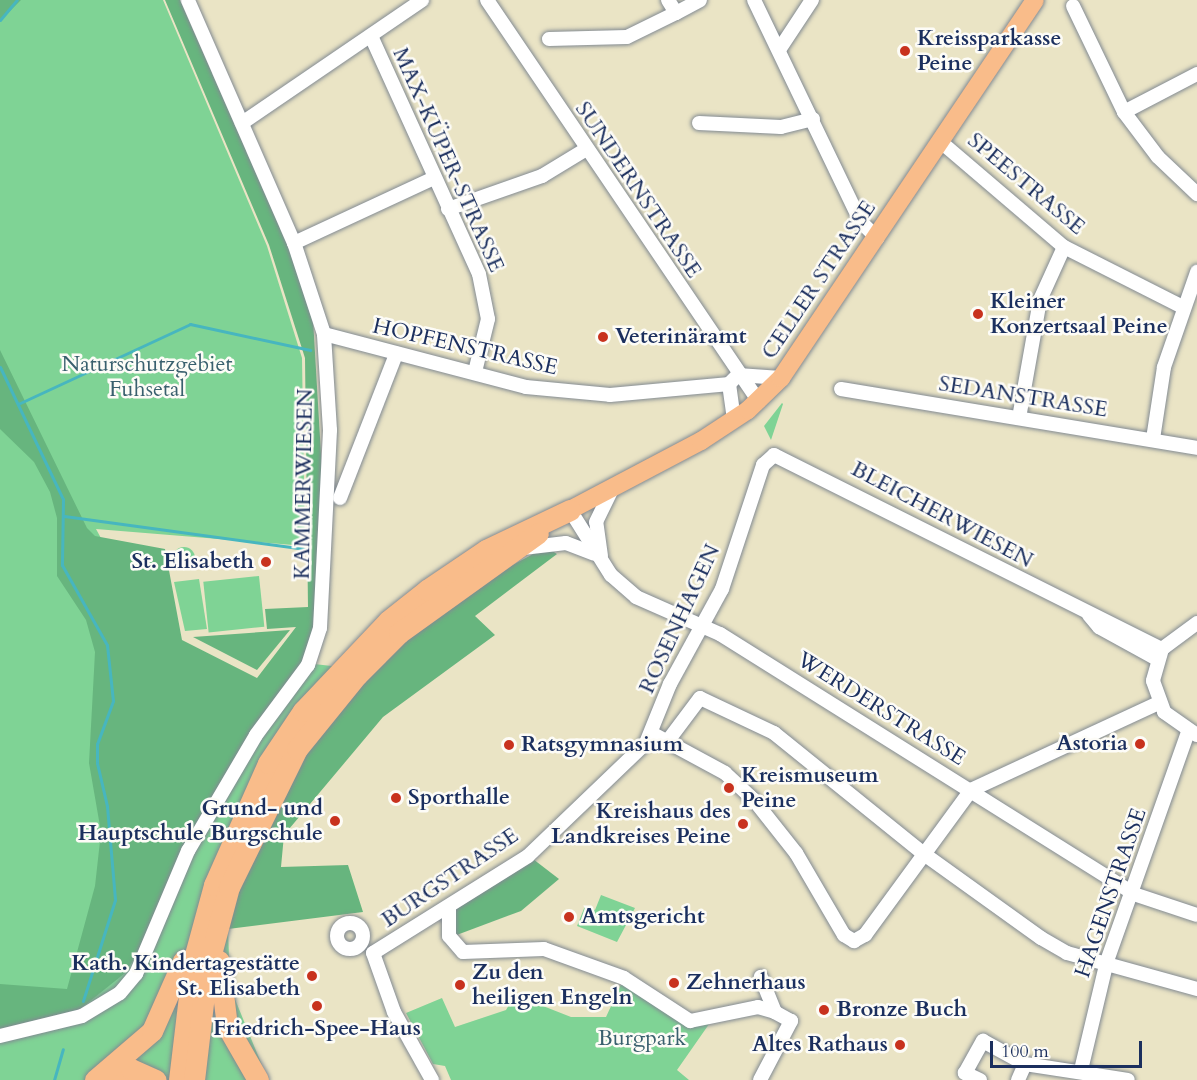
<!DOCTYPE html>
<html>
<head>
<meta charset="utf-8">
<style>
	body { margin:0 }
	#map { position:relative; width:1197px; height:1080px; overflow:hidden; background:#eae4c5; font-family:Cardo,serif }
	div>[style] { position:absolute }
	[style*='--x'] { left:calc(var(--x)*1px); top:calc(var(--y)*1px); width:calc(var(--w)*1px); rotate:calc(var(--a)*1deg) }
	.green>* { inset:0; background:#7fd395; transform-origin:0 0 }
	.round { border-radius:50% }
	.forest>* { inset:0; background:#67b57e }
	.stream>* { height:3px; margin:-1.5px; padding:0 1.5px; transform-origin:1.5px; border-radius:1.5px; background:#47b6bf }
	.roads { filter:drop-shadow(0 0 2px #828a92) drop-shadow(0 0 2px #828a92) }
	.minor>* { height:14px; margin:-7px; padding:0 7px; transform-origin:7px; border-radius:7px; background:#fff }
	.minor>.ring { margin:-7px; padding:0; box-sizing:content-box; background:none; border:14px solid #fff; border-radius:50% }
	.major>* { height:18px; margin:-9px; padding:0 9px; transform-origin:9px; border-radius:9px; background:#f9bc8a }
	.highway>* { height:21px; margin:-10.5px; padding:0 10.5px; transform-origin:10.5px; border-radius:10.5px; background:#f9bc8a }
	.dots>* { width:16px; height:16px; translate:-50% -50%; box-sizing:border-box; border:3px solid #fdfcf7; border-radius:50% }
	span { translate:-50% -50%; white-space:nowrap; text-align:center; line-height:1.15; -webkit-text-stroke:5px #fdfcf7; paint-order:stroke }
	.poi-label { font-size:22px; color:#1b2f5e; font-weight:700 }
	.left { translate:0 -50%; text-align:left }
	.right { translate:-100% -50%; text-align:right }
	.street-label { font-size:22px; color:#1b2f5e }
	.park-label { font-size:22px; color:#39606e }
	.scale { position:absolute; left:990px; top:1041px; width:152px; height:27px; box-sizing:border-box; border:3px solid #1b2f5e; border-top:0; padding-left:8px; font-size:18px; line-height:21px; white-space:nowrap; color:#1b2f5e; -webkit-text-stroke:4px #fdfcf7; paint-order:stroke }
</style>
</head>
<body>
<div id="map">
	<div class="green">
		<div style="clip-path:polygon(0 0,163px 0,267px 246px,302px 358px,305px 546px,96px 529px,125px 582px,183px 649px,79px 991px,0 1023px)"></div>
		<div style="clip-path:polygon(782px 403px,783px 404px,771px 440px,764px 426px)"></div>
		<div class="round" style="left:173px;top:547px;width:22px;height:22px"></div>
		<div style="left:259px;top:576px;width:51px;height:56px;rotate:84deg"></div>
		<div style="clip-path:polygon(199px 579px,207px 629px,185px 631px,174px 582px)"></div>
		<div style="clip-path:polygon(306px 663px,365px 670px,228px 929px,230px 987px,268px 1080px,0 1080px,0 1033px,148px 937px,184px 845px,253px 731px)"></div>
		<div style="clip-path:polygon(601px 895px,635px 908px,617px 942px,577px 926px,585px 906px,595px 910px)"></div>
		<div style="clip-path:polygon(624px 978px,680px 1015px,714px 1017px,677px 1070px,689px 1080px,451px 1080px,445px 1066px,433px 1064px,406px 1013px,442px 998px,455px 1027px,506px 1010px,515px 995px,571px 1017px,606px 1017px)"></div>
	</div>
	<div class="forest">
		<div style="clip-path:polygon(0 0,21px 0,0 21px)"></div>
		<div style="clip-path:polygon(165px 0,180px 0,299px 271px,313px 319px,323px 488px,312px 644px,306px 663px,253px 731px,184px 845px,148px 937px,125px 973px,74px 1014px,0 1033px,0 984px,67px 989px,95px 886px,101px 832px,89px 763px,95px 652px,86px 620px,57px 576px,57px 518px,50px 492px,34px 462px,0 429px,0 350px,87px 528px,95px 536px,165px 549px,182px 640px,257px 678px,296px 627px,267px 629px,265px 609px,308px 607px,305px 358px,269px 245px)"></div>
		<div style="clip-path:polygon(546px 547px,557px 554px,475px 616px,495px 635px,383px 717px,284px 835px,281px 867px,348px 865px,363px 912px,228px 929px,241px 873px,304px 751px,365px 670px,440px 604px)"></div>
		<div style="clip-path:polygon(290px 630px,257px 670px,193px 637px)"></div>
		<div style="clip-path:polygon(533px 859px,559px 879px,521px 911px,454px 936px,453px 911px)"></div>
	</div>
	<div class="stream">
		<div style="--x:0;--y:20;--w:26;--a:-50"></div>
		<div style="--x:0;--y:367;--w:146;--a:64.5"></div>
		<div style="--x:63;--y:499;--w:66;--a:90.9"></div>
		<div style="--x:62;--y:565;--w:92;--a:60.6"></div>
		<div style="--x:107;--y:645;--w:56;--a:83.9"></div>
		<div style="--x:113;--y:701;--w:46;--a:110.4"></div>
		<div style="--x:97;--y:744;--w:19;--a:90"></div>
		<div style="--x:97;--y:763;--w:44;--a:76.9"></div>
		<div style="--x:107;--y:806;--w:94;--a:85.1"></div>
		<div style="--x:115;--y:900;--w:106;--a:107.6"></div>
		<div style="--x:18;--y:404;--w:190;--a:-24.9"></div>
		<div style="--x:190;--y:324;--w:123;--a:12.2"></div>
		<div style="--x:64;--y:516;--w:242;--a:7.8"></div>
		<div style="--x:54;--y:1080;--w:32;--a:-74"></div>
	</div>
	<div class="roads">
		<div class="minor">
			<div style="--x:487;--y:0;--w:485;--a:55.9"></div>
			<div style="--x:668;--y:0;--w:15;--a:58"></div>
			<div style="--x:676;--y:13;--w:27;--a:-28"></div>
			<div style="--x:754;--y:0;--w:246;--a:64.3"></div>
			<div style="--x:861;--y:222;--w:23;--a:45"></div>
			<div style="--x:1073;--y:6;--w:118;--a:64.3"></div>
			<div style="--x:1124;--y:112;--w:56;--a:52.9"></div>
			<div style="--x:1158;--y:157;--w:54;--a:43.5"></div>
			<div style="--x:371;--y:36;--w:261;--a:65.6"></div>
			<div style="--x:479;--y:274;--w:46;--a:78.7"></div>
			<div style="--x:488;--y:319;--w:55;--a:103.8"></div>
			<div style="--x:549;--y:39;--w:78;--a:-1.5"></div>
			<div style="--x:627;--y:37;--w:55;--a:-26.1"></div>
			<div style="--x:779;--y:50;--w:60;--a:-56.6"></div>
			<div style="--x:1124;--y:112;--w:82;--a:-27.5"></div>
			<div style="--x:242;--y:123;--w:218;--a:-34.3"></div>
			<div style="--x:699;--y:123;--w:82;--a:2.8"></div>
			<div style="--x:781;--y:127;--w:33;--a:-14"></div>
			<div style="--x:941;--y:142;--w:162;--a:40.5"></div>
			<div style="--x:1064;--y:247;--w:131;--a:26.8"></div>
			<div style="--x:448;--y:209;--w:100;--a:-19.3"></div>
			<div style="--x:542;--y:176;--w:50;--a:-31.2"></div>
			<div style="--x:294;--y:243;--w:152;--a:-24.9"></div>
			<div style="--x:324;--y:334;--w:209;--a:14.7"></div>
			<div style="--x:526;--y:387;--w:84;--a:5.4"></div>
			<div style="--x:610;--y:395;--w:120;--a:-5.3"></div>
			<div style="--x:729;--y:384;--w:13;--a:-45"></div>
			<div style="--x:738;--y:375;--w:43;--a:4"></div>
			<div style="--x:729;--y:384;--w:36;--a:82"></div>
			<div style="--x:841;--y:389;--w:361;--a:9.4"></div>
			<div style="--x:1019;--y:418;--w:120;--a:-79.9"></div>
			<div style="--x:1040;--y:300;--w:58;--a:-65.6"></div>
			<div style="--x:1153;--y:439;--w:73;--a:-81.3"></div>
			<div style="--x:1164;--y:367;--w:101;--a:-70.8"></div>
			<div style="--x:340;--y:498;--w:155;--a:-68.7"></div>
			<div style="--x:570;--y:510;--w:77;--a:57.8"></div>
			<div style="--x:611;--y:575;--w:33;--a:41"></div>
			<div style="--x:636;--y:597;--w:92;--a:23.8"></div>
			<div style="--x:720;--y:634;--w:489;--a:32.1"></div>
			<div style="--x:1134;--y:894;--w:66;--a:18.4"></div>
			<div style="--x:523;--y:548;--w:43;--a:-6.6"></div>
			<div style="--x:566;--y:543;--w:30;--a:21"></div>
			<div style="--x:601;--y:556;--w:34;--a:-98"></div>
			<div style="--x:596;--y:522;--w:39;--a:-64"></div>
			<div style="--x:1089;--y:615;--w:16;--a:50"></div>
			<div style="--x:1099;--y:627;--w:66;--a:28.9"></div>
			<div style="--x:1197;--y:623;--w:44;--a:143.4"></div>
			<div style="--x:1162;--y:649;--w:33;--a:106"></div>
			<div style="--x:1153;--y:681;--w:33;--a:70"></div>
			<div style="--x:1164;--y:712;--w:40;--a:34.9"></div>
			<div style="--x:653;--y:734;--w:82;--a:28.4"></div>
			<div style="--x:725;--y:773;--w:40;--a:43"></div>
			<div style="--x:754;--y:800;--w:68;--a:51.6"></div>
			<div style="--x:796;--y:853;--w:95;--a:59.7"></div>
			<div style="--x:844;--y:935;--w:12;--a:31"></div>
			<div style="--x:854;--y:941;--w:13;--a:-29"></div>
			<div style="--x:865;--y:935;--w:180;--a:-53.8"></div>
			<div style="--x:971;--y:790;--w:206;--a:-24.9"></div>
			<div style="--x:667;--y:742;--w:55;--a:-53.1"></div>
			<div style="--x:700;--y:698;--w:82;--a:25.3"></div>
			<div style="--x:774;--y:733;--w:193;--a:38.9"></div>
			<div style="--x:924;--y:854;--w:144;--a:35.7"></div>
			<div style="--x:1041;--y:938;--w:30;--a:30"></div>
			<div style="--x:1067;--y:953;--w:135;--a:15.5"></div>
			<div style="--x:449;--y:908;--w:28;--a:90"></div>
			<div style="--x:449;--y:936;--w:21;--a:49"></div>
			<div style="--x:463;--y:952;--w:81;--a:-2.1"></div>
			<div style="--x:544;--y:949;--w:85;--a:19.9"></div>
			<div style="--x:624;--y:978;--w:79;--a:33.1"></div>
			<div style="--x:690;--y:1021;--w:69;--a:-11.6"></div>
			<div style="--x:758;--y:1007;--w:18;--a:16"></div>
			<div class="ring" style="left:337px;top:923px;width:12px;height:12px"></div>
			<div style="--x:373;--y:953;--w:183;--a:-32"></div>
			<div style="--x:528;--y:856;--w:163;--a:-43.8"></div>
			<div style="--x:646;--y:743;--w:64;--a:-67.9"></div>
			<div style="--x:670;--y:684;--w:108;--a:-61.3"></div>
			<div style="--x:722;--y:589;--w:131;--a:-71.7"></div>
			<div style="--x:763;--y:465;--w:15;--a:-42"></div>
			<div style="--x:774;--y:455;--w:434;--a:26.6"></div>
			<div style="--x:373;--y:953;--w:63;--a:70.4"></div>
			<div style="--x:394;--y:1012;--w:78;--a:60.8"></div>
			<div style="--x:0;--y:1036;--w:84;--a:-13.7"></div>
			<div style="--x:82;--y:1016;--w:44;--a:-31.2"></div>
			<div style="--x:120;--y:993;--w:25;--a:-50"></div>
			<div style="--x:136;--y:974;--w:134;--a:-67.1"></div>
			<div style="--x:188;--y:851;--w:134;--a:-59.6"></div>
			<div style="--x:256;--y:735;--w:87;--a:-53.4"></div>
			<div style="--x:308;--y:665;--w:39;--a:-72"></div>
			<div style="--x:320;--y:628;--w:198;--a:-87.1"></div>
			<div style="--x:330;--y:430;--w:96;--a:-93.6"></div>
			<div style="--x:324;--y:334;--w:96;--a:-108.2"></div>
			<div style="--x:294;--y:243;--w:265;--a:-113.6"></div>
			<div style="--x:1081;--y:1070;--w:112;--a:-76.6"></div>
			<div style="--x:1107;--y:961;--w:243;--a:-70.5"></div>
			<div style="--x:760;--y:1080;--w:67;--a:-62.3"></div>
			<div style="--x:791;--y:1021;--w:18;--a:-151"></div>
			<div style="--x:775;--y:1012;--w:38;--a:-112"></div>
			<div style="--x:980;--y:1080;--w:17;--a:-155"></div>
			<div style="--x:965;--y:1073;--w:37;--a:-61"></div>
			<div style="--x:983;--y:1041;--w:48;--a:28.7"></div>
			<div style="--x:1025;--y:1064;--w:104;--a:8.8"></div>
			<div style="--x:1018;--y:1080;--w:17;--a:-66"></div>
		</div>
		<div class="major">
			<div style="--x:570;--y:510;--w:148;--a:-27.8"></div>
			<div style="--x:701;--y:441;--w:56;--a:-33.4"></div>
			<div style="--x:748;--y:410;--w:46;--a:-44.1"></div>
			<div style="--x:781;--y:378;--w:455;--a:-56.1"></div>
		</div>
		<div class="highway">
			<div style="--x:219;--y:961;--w:65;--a:83"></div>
			<div style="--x:227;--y:1026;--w:62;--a:60.1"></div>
			<div style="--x:105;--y:1073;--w:26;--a:-9"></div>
			<div style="--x:131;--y:1069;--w:27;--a:24"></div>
			<div style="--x:95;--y:1080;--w:75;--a:-40.7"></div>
			<div style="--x:152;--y:1031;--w:77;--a:-66.1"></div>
			<div style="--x:179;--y:1080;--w:119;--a:-83.2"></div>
			<div style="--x:193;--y:962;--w:80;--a:-74.7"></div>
			<div style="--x:214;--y:885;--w:133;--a:-66.1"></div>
			<div style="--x:268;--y:763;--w:63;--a:-56.1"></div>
			<div style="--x:303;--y:711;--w:124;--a:-46.6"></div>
			<div style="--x:388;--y:621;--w:50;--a:-38.5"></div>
			<div style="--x:427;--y:590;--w:71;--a:-34.1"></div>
			<div style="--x:486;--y:550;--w:93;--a:-25.5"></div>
			<div style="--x:194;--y:1080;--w:112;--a:-83.3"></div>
			<div style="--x:207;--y:969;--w:85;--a:-75"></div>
			<div style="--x:229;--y:887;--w:154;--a:-63.8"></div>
			<div style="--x:297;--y:749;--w:95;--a:-51"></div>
			<div style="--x:357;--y:675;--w:59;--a:-45"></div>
			<div style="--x:399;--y:633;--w:171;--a:-35.7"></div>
		</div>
	</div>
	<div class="dots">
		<div style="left:905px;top:51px;background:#c8321e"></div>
		<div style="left:978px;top:314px;background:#c8321e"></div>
		<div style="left:603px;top:337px;background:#c8321e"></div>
		<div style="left:266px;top:562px;background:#c8321e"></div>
		<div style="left:1140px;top:744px;background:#c8321e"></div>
		<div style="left:509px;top:745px;background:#c8321e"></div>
		<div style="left:729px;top:788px;background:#c8321e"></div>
		<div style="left:396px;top:798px;background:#c8321e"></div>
		<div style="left:335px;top:821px;background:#c8321e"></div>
		<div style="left:743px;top:824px;background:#c8321e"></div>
		<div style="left:569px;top:917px;background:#c8321e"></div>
		<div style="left:312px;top:976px;background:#c8321e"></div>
		<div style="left:674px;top:983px;background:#c8321e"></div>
		<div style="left:460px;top:985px;background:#c8321e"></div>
		<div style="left:317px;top:1006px;background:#c8321e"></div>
		<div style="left:824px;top:1010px;background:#c8321e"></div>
		<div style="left:900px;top:1045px;background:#c8321e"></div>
	</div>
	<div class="poi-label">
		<span class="left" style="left:917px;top:51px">Kreissparkasse<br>Peine</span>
		<span class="left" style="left:990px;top:314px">Kleiner<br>Konzertsaal Peine</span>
		<span class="left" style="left:615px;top:337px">Veterinäramt</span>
		<span class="right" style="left:254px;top:562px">St. Elisabeth</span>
		<span class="right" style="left:1128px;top:744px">Astoria</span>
		<span class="left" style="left:521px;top:745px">Ratsgymnasium</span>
		<span class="left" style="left:741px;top:788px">Kreismuseum<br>Peine</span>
		<span class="left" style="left:408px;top:798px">Sporthalle</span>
		<span class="right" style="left:323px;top:821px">Grund- und<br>Hauptschule Burgschule</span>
		<span class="right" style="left:731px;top:824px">Kreishaus des<br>Landkreises Peine</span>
		<span class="left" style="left:581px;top:917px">Amtsgericht</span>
		<span class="right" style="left:300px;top:976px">Kath. Kindertagestätte<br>St. Elisabeth</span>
		<span class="left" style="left:472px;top:985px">Zu den<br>heiligen Engeln</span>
		<span class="left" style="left:686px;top:983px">Zehnerhaus</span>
		<span class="left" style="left:836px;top:1010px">Bronze Buch</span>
		<span style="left:317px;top:1029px">Friedrich-Spee-Haus</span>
		<span class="right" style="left:888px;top:1045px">Altes Rathaus</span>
	</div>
	<div class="street-label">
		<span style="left:448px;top:160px;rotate:66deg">MAX-KÜPER-STRASSE</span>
		<span style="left:1026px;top:184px;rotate:40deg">SPEESTRASSE</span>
		<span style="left:638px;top:190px;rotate:56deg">SUNDERNSTRASSE</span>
		<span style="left:819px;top:280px;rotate:-56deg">CELLER STRASSE</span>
		<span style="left:465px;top:347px;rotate:13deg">HOPFENSTRASSE</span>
		<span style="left:1023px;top:397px;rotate:9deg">SEDANSTRASSE</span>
		<span style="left:304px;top:484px;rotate:-89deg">KAMMERWIESEN</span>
		<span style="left:942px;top:515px;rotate:28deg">BLEICHERWIESEN</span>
		<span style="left:680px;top:619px;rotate:-65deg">ROSENHAGEN</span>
		<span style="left:881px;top:709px;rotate:32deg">WERDERSTRASSE</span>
		<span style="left:450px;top:878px;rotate:-34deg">BURGSTRASSE</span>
		<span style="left:1111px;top:893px;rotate:-71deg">HAGENSTRASSE</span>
	</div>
	<div class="park-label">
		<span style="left:147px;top:377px">Naturschutzgebiet<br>Fuhsetal</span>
		<span style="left:642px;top:1039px">Burgpark</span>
	</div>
	<div class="scale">100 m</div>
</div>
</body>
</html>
